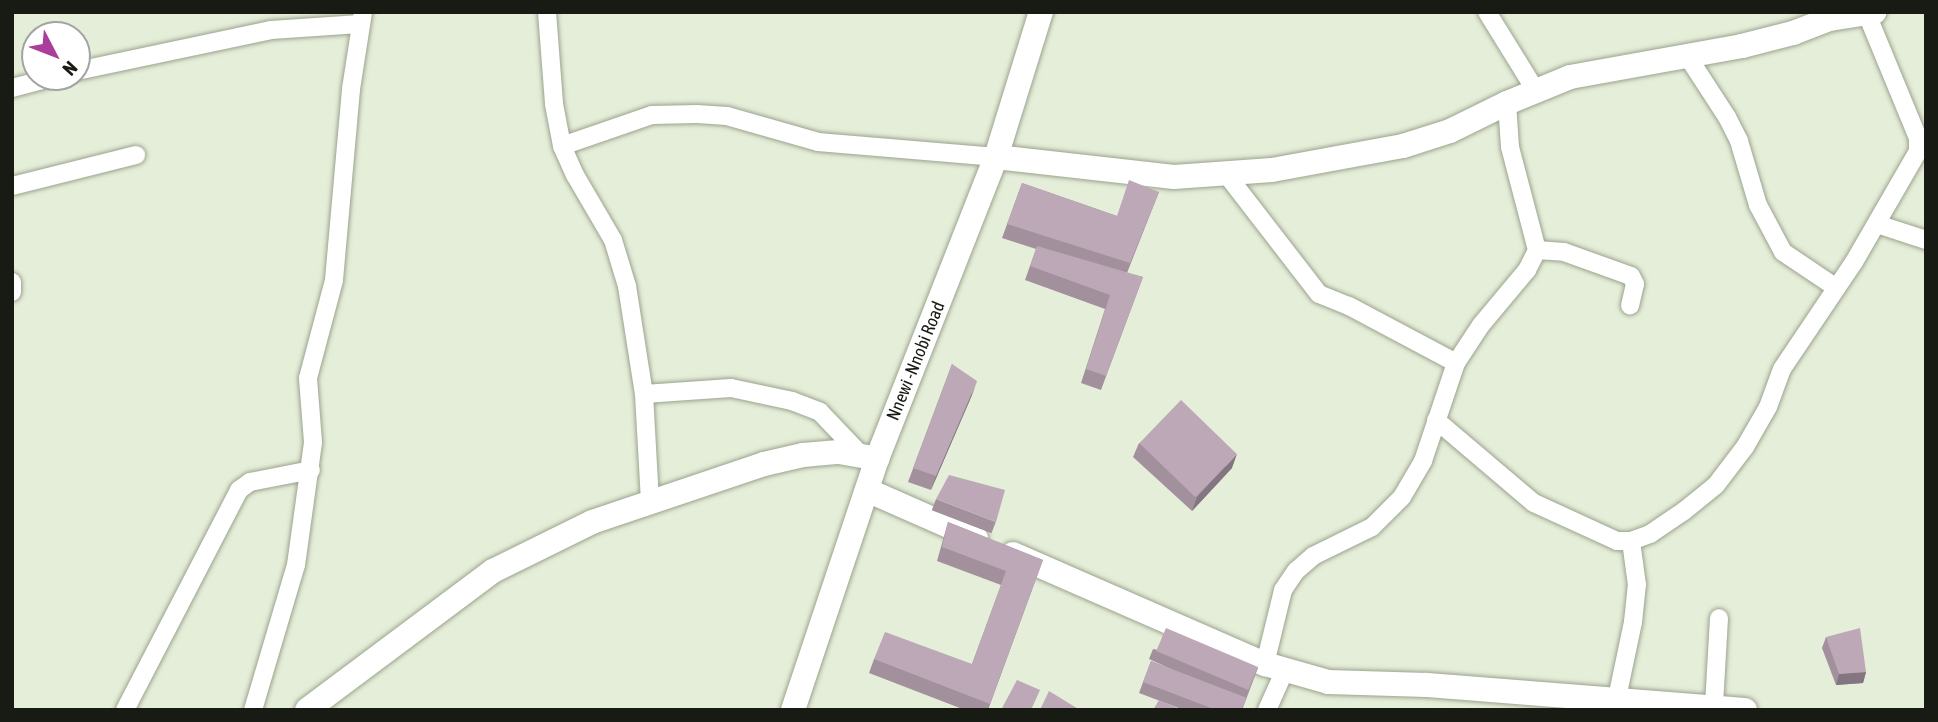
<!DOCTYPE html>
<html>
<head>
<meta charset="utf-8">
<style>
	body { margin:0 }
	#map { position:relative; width:1938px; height:722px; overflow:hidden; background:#e5eed8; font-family:"Asap Condensed",sans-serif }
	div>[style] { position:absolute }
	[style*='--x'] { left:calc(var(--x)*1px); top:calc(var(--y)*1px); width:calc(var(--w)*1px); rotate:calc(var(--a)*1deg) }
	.roads { filter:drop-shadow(0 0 2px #9ba38e) drop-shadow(0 0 2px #9ba38e) }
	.street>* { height:18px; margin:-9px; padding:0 9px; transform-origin:9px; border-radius:9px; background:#fff }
	.secondary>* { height:24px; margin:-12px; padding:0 12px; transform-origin:12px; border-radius:12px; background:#fff }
	.wall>* { inset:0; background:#a2909d; transform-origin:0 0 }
	.shaded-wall>* { inset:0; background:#847680 }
	.building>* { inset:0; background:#bca8b7; transform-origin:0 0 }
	span { translate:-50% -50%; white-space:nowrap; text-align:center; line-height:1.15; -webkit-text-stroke:5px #fff; paint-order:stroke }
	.street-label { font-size:18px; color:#181b14 }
	.frame { position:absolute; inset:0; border:14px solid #181b14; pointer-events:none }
	.north { position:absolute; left:21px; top:21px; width:70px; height:70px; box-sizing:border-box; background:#fff; border:2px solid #a3a4a1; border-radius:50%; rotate:132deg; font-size:19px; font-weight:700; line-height:28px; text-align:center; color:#181b14 }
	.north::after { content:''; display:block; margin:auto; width:24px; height:32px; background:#ab3d9b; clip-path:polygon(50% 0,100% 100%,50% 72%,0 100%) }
</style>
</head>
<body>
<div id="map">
	<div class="roads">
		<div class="street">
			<div style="--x:547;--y:12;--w:92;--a:85.6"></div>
			<div style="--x:554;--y:104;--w:43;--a:79.2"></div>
			<div style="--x:562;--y:146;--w:32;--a:66"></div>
			<div style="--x:575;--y:175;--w:75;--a:59.7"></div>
			<div style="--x:613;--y:240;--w:48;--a:73.1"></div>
			<div style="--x:627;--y:286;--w:109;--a:81.1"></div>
			<div style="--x:644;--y:394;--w:109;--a:86.8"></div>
			<div style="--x:1487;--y:12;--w:93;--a:58.2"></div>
			<div style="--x:1688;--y:57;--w:72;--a:57"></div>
			<div style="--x:1727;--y:117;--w:27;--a:63"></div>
			<div style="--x:1739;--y:141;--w:67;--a:73.5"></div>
			<div style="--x:1758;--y:205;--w:53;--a:62"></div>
			<div style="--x:1783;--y:252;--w:63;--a:33.9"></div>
			<div style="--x:77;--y:71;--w:198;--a:-11.9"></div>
			<div style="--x:271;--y:30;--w:89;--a:-3.9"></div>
			<div style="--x:12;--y:88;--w:43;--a:-14.7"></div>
			<div style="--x:562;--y:146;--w:95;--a:-19"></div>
			<div style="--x:652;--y:115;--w:45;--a:-1.3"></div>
			<div style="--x:697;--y:114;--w:30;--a:4"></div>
			<div style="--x:727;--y:116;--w:95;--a:15.9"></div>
			<div style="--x:818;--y:142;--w:179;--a:4.8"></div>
			<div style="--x:1227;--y:175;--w:150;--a:52.3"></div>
			<div style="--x:1319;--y:294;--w:32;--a:22"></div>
			<div style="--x:1349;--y:306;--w:121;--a:28"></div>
			<div style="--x:12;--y:186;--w:128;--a:-14"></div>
			<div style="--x:1877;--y:224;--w:52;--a:18.1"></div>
			<div style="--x:1537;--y:250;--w:27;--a:4"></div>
			<div style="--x:1564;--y:252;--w:71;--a:19.7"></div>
			<div style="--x:1631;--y:276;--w:9;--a:63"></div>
			<div style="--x:1635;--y:284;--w:22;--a:103"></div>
			<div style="--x:12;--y:282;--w:10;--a:90"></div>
			<div style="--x:644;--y:394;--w:87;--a:-3.9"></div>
			<div style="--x:731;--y:388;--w:62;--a:12"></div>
			<div style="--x:792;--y:401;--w:30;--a:21"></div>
			<div style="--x:820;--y:412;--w:58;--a:46.4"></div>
			<div style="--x:1436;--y:420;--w:128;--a:40.3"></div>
			<div style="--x:1534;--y:503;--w:91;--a:24.6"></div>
			<div style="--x:1617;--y:541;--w:14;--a:0"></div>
			<div style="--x:1631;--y:541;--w:20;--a:-20"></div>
			<div style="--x:1650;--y:534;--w:41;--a:-34.1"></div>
			<div style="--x:1684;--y:511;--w:41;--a:-39.1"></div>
			<div style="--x:1716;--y:485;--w:48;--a:-52.7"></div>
			<div style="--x:1745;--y:447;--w:46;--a:-60.1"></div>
			<div style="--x:1768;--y:407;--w:40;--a:-69.8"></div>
			<div style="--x:1782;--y:369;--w:129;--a:-56.1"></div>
			<div style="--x:1854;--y:262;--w:128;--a:-60"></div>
			<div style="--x:1918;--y:151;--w:13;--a:-90"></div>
			<div style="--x:1918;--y:138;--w:136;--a:-112.4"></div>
			<div style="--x:1265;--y:664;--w:76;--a:-76.3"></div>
			<div style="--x:1283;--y:590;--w:23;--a:-56"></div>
			<div style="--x:1296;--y:571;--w:23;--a:-41"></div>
			<div style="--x:1313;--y:556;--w:66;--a:-26.2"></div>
			<div style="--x:1372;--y:527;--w:42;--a:-45"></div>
			<div style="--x:1402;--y:497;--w:42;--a:-59.7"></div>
			<div style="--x:1423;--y:461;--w:103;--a:-71.4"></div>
			<div style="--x:1456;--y:363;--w:45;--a:-56.7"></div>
			<div style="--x:1481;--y:325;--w:72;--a:-50.1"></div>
			<div style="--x:1527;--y:270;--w:22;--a:-63"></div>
			<div style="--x:1537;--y:250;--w:106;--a:-104.7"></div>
			<div style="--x:1510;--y:147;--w:44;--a:-93.9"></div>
			<div style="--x:1617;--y:698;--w:78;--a:-78.1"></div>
			<div style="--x:1633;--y:622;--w:37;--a:-84"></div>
			<div style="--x:1637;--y:585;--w:44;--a:-97.8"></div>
			<div style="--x:1714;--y:705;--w:87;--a:-86.7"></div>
			<div style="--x:125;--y:710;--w:248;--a:-62.6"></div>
			<div style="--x:239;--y:490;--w:14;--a:-36"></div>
			<div style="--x:250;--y:482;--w:62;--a:-11.1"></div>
			<div style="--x:253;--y:710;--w:151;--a:-73.5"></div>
			<div style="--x:296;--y:565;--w:124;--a:-82.1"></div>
			<div style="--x:313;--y:442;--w:64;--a:-94.5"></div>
			<div style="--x:308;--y:378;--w:101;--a:-75.1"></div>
			<div style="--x:334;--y:280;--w:192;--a:-84.9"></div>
			<div style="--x:351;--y:89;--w:78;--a:-81.1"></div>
			<div style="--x:1267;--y:710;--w:44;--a:-65.8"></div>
		</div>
		<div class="secondary">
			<div style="--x:996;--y:157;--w:179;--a:6.4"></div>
			<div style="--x:1174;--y:177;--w:98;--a:-4.1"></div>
			<div style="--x:1272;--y:170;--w:133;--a:-10.4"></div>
			<div style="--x:1403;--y:146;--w:49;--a:-17.7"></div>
			<div style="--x:1450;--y:131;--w:64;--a:-26.2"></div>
			<div style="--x:1507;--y:103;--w:68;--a:-22.4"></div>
			<div style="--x:1570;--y:77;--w:175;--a:-10.2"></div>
			<div style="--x:1742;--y:46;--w:53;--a:-14.3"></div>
			<div style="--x:1793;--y:33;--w:40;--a:-21"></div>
			<div style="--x:1830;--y:19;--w:45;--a:-9"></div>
			<div style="--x:867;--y:490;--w:119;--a:23.8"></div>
			<div style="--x:1013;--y:554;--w:275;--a:23.6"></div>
			<div style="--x:1265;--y:664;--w:66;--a:15.9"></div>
			<div style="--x:1328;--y:682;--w:99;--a:1.7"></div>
			<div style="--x:1427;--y:685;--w:319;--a:4.5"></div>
			<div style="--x:307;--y:710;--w:232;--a:-36.8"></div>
			<div style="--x:493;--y:571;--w:110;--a:-26.3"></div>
			<div style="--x:592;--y:522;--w:182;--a:-18.6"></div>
			<div style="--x:764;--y:464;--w:40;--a:-13"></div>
			<div style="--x:803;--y:455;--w:36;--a:-5"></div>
			<div style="--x:839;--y:452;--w:39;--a:10"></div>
			<div style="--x:793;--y:710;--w:265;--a:-71.5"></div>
			<div style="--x:877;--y:459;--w:325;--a:-68.5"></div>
			<div style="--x:996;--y:157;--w:152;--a:-72.8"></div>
		</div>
	</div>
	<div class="wall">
		<div style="clip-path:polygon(1022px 183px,1117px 216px,1159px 192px,1127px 273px,1143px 277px,1101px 390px,1081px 383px,1105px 309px,1025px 280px,1036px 249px,1002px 238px)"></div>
		<div style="clip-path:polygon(952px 364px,972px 395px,931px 490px,908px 482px)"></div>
		<div style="clip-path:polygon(1139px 443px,1232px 468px,1192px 511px,1133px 457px)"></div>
		<div style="left:936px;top:499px;width:64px;height:12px;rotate:21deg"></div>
		<div style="clip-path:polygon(948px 522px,1043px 560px,988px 710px,965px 710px,869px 673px,874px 659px,972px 664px,1001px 585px,937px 561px)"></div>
		<div style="clip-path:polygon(1826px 637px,1866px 672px,1863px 683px,1836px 685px,1822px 648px)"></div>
		<div style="clip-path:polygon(1153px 649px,1258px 668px,1242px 710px,1184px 710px,1139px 693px,1151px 661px,1173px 670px,1149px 659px)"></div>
	</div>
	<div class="shaded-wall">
		<div style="clip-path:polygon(977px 381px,972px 395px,931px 490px,936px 476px)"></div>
		<div style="clip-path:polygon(1237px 454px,1232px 468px,1192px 511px,1197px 497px)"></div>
		<div style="clip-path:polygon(1866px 672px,1863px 683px,1836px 685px,1839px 674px)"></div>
	</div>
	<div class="building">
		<div style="clip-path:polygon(1129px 180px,1159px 192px,1130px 263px,1007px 224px,1022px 183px,1117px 216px)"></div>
		<div style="clip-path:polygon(1037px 246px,1143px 277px,1106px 376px,1086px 369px,1110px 295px,1030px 266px)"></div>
		<div style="clip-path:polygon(952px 364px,977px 381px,936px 476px,913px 468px)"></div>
		<div style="left:1181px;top:400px;width:78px;height:60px;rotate:44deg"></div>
		<div style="clip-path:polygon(949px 475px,1005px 490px,996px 522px,936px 499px)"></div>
		<div style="clip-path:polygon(948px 522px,1043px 560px,990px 704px,874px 659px,885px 632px,972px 664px,1006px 571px,942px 547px)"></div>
		<div style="left:1166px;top:628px;width:100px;height:25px;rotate:23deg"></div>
		<div style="clip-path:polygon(1860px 628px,1866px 672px,1839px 674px,1826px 637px)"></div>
		<div style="clip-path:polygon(1151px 661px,1247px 698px,1241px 710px,1216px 710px,1143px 682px)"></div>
		<div style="clip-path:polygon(1017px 680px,1040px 690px,1031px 710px,1001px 710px)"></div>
		<div style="clip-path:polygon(1049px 691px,1080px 710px,1040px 710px)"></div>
		<div style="clip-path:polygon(1159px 700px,1182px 710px,1153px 710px)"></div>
	</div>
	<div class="street-label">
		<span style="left:916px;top:361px;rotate:-68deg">Nnewi -Nnobi Road</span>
	</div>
	<div class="frame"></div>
	<div class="north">N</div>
</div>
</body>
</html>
